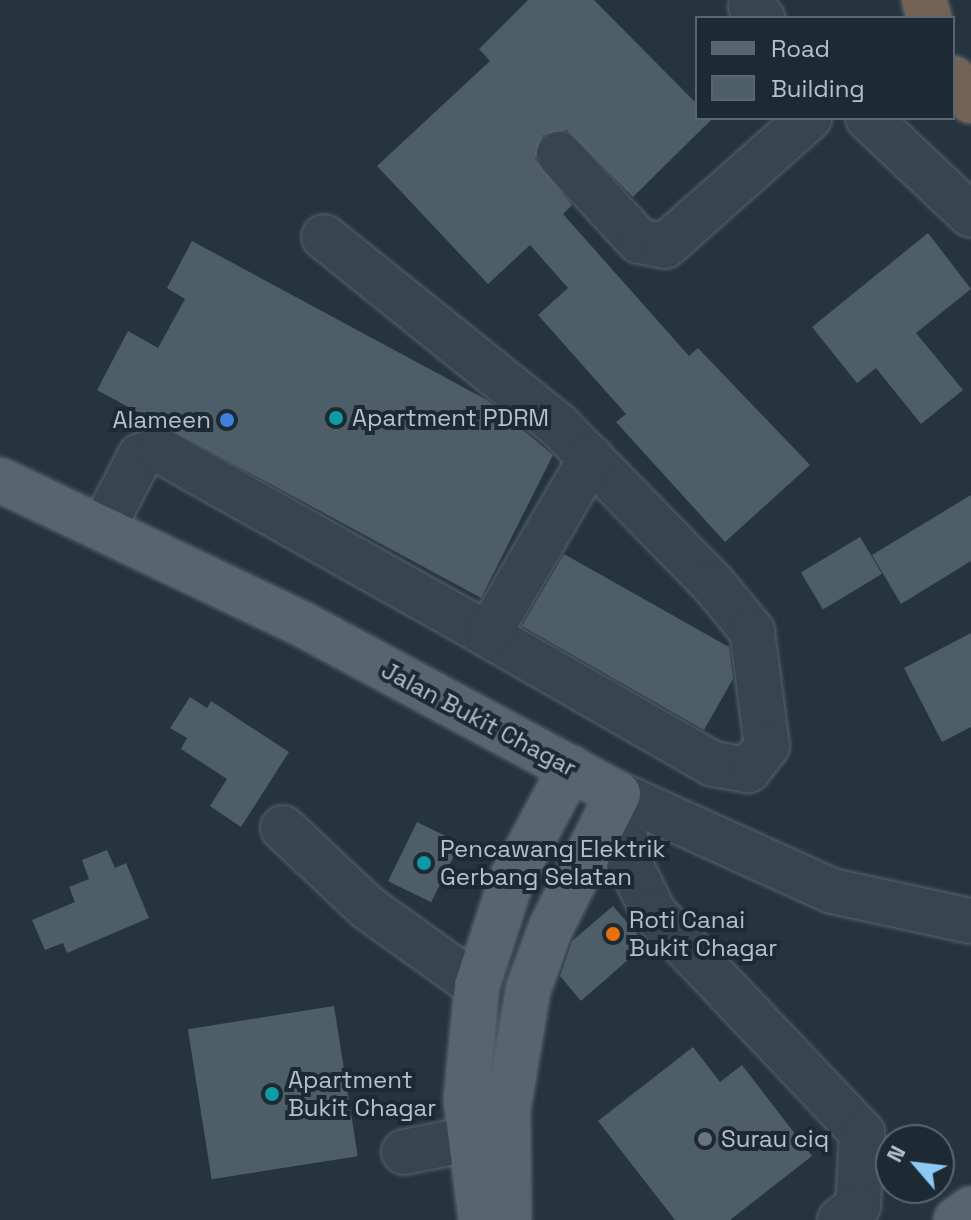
<!DOCTYPE html>
<html>
<head>
<meta charset="utf-8">
<style>
	body { margin:0 }
	#map { position:relative; width:971px; height:1220px; overflow:hidden; background:#25343e; font-family:"Space Grotesk",sans-serif }
	div>[style] { position:absolute }
	[style*='--x'] { left:calc(var(--x)*1px); top:calc(var(--y)*1px); width:calc(var(--w)*1px); rotate:calc(var(--a)*1deg) }
	.building>* { inset:0; background:#4e5e69; transform-origin:0 0 }
	.roads { filter:drop-shadow(0 0 2px #57636c) drop-shadow(0 0 2px #57636c) }
	.minor>* { height:44px; margin:-22px; padding:0 22px; transform-origin:22px; border-radius:22px; background:#39454e }
	.major>* { height:44px; margin:-22px; padding:0 22px; transform-origin:22px; border-radius:22px; background:#57656e }
	.highway>* { height:44px; margin:-22px; padding:0 22px; transform-origin:22px; border-radius:22px; background:#736256 }
	.dots>* { width:22px; height:22px; translate:-50% -50%; box-sizing:border-box; border:4px solid #1e2a33; border-radius:50% }
	span { translate:-50% -50%; white-space:nowrap; text-align:center; line-height:1.15; -webkit-text-stroke:8px #1e2a33; paint-order:stroke }
	.poi-label { font-size:24px; color:#b5c0c9 }
	.left { translate:0 -50%; text-align:left }
	.right { translate:-100% -50%; text-align:right }
	.street-label { font-size:24px; color:#b5c0c9 }
	.legend { position:absolute; left:695px; top:16px; width:260px; height:104px; box-sizing:border-box; background:#1e2a33; border:2px solid #5a666f; margin:0; padding:10px 14px; list-style:none; font-size:24px; color:#b5c0c9 }
	.legend li { display:flex; align-items:center; gap:16px; height:40px }
	.legend b { width:40px; border:2px solid #5a666f }
	.north { position:absolute; left:875px; top:1124px; width:80px; height:80px; box-sizing:border-box; background:#1e2a33; border:2px solid #5a666f; border-radius:50%; rotate:298deg; font-size:22px; font-weight:700; line-height:32px; text-align:center; color:#b5c0c9 }
	.north::after { content:''; display:block; margin:auto; width:28px; height:36px; background:#8ec9f5; clip-path:polygon(50% 0,100% 100%,50% 72%,0 100%) }
</style>
</head>
<body>
<div id="map">
	<div class="building">
		<div style="clip-path:polygon(528px 0,594px 0,697px 104px,697px 118px,712px 119px,633px 197px,567px 130px,543px 135px,535px 159px,572px 205px,563px 214px,689px 356px,698px 348px,810px 465px,725px 542px,616px 422px,626px 414px,538px 315px,568px 288px,530px 245px,488px 284px,377px 166px,490px 61px,479px 49px)"></div>
		<div style="clip-path:polygon(928px 233px,971px 289px,916px 333px,963px 390px,921px 424px,876px 368px,857px 383px,812px 327px)"></div>
		<div style="clip-path:polygon(192px 241px,487px 400px,553px 455px,481px 598px,97px 390px,128px 331px,158px 348px,185px 299px,167px 288px)"></div>
		<div style="clip-path:polygon(971px 495px,971px 561px,901px 604px,872px 555px)"></div>
		<div style="left:860px;top:537px;width:43px;height:69px;rotate:59deg"></div>
		<div style="clip-path:polygon(564px 554px,729px 647px,733px 679px,704px 730px,522px 626px)"></div>
		<div style="clip-path:polygon(971px 633px,971px 727px,942px 742px,904px 668px)"></div>
		<div style="clip-path:polygon(190px 697px,207px 708px,211px 701px,289px 752px,241px 827px,210px 806px,227px 779px,181px 749px,187px 738px,170px 728px)"></div>
		<div style="left:417px;top:822px;width:48px;height:66px;rotate:26deg"></div>
		<div style="clip-path:polygon(107px 850px,115px 868px,126px 863px,149px 918px,67px 953px,63px 943px,45px 950px,32px 920px,75px 902px,69px 887px,89px 879px,82px 860px)"></div>
		<div style="clip-path:polygon(613px 906px,646px 944px,581px 1001px,560px 976px,572px 941px)"></div>
		<div style="left:334px;top:1006px;width:152px;height:148px;rotate:81deg"></div>
		<div style="clip-path:polygon(693px 1047px,720px 1082px,742px 1065px,812px 1156px,730px 1220px,675px 1220px,598px 1121px)"></div>
	</div>
	<div class="roads">
		<div class="minor">
			<div style="--x:751;--y:7;--w:16;--a:45"></div>
			<div style="--x:868;--y:118;--w:141;--a:43.3"></div>
			<div style="--x:559;--y:154;--w:118;--a:47.4"></div>
			<div style="--x:639;--y:241;--w:26;--a:11"></div>
			<div style="--x:665;--y:246;--w:193;--a:-41.6"></div>
			<div style="--x:324;--y:237;--w:300;--a:38.8"></div>
			<div style="--x:558;--y:425;--w:223;--a:45.7"></div>
			<div style="--x:714;--y:585;--w:60;--a:50.4"></div>
			<div style="--x:752;--y:631;--w:116;--a:82.6"></div>
			<div style="--x:767;--y:746;--w:31;--a:128"></div>
			<div style="--x:748;--y:770;--w:36;--a:-170"></div>
			<div style="--x:713;--y:764;--w:259;--a:-150.2"></div>
			<div style="--x:103;--y:528;--w:81;--a:-62.8"></div>
			<div style="--x:140;--y:456;--w:20;--a:-18"></div>
			<div style="--x:159;--y:450;--w:377;--a:29.3"></div>
			<div style="--x:488;--y:635;--w:205;--a:-59.8"></div>
			<div style="--x:618;--y:794;--w:69;--a:80.8"></div>
			<div style="--x:629;--y:862;--w:57;--a:63.9"></div>
			<div style="--x:654;--y:913;--w:303;--a:46.6"></div>
			<div style="--x:862;--y:1133;--w:73;--a:93.1"></div>
			<div style="--x:858;--y:1206;--w:23;--a:142"></div>
			<div style="--x:618;--y:794;--w:235;--a:24.4"></div>
			<div style="--x:832;--y:891;--w:142;--a:12.2"></div>
			<div style="--x:283;--y:828;--w:117;--a:43.3"></div>
			<div style="--x:368;--y:908;--w:134;--a:35.6"></div>
			<div style="--x:404;--y:1152;--w:66;--a:-11.3"></div>
		</div>
		<div class="major">
			<div style="--x:0;--y:480;--w:339;--a:25.5"></div>
			<div style="--x:306;--y:626;--w:354;--a:28.3"></div>
			<div style="--x:618;--y:794;--w:149;--a:116.7"></div>
			<div style="--x:551;--y:927;--w:67;--a:110.1"></div>
			<div style="--x:528;--y:990;--w:122;--a:99.5"></div>
			<div style="--x:508;--y:1110;--w:110;--a:89.5"></div>
			<div style="--x:481;--y:1220;--w:121;--a:-97.1"></div>
			<div style="--x:466;--y:1100;--w:115;--a:-84.5"></div>
			<div style="--x:477;--y:986;--w:114;--a:-72"></div>
			<div style="--x:512;--y:878;--w:125;--a:-61.8"></div>
			<div style="--x:956;--y:1220;--w:19;--a:-36"></div>
		</div>
		<div class="highway">
			<div style="--x:924;--y:0;--w:19;--a:74"></div>
			<div style="--x:953;--y:78;--w:29;--a:52"></div>
		</div>
	</div>
	<div class="dots">
		<div style="left:336px;top:418px;background:#0f9aa8"></div>
		<div style="left:227px;top:420px;background:#3f7fe0"></div>
		<div style="left:424px;top:863px;background:#0f9aa8"></div>
		<div style="left:613px;top:934px;background:#e8710a"></div>
		<div style="left:272px;top:1094px;background:#0f9aa8"></div>
		<div style="left:705px;top:1139px;background:#6b7280"></div>
	</div>
	<div class="poi-label">
		<span class="left" style="left:352px;top:418px">Apartment PDRM</span>
		<span class="right" style="left:211px;top:420px">Alameen</span>
		<span class="left" style="left:440px;top:863px">Pencawang Elektrik<br>Gerbang Selatan</span>
		<span class="left" style="left:629px;top:934px">Roti Canai<br>Bukit Chagar</span>
		<span class="left" style="left:288px;top:1094px">Apartment<br>Bukit Chagar</span>
		<span class="left" style="left:721px;top:1139px">Surau ciq</span>
	</div>
	<div class="street-label">
		<span style="left:479px;top:719px;rotate:28deg">Jalan Bukit Chagar</span>
	</div>
	<ul class="legend">
	<li><b style="height:10px;background:#57656e"></b>Road</li>
	<li><b style="height:22px;background:#4e5e69"></b>Building</li>
	</ul>
	<div class="north">N</div>
</div>
</body>
</html>
